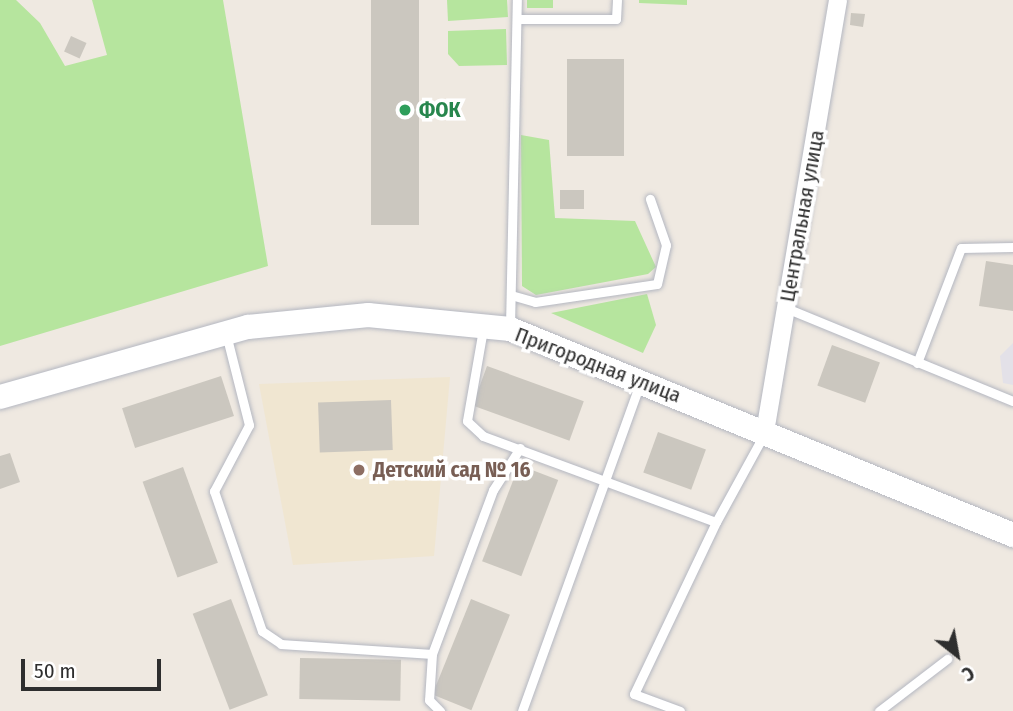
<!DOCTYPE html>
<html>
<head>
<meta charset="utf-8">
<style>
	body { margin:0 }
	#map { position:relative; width:1013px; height:711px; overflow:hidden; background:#efe9e1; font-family:"Fira Sans Condensed",sans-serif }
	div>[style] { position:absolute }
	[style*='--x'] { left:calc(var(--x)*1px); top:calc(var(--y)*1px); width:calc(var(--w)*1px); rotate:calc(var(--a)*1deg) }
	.industrial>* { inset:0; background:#e3e1e8 }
	.education>* { inset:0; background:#f0e6d1 }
	.green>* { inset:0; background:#b6e59e; transform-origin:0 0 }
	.building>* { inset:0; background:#cbc7bf; transform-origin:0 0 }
	.roads { filter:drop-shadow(0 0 2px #b4b7c1) drop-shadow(0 0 2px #b4b7c1) }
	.service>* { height:9px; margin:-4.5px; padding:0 4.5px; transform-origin:4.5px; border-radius:4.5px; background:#fff }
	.minor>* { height:18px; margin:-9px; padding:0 9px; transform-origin:9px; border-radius:9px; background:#fff }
	.secondary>* { height:24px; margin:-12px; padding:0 12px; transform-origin:12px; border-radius:12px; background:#fff }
	.dots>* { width:19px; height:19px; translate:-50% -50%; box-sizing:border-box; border:4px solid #fff; border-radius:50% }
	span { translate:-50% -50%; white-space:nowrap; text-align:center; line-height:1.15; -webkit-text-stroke:7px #fff; paint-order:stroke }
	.leisure-label { font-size:21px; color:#27864d; font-weight:700 }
	.left { translate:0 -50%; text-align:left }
	.street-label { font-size:21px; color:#2e2e2e }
	.education-label { font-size:21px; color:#785e54; font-weight:700 }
	.north { position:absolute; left:922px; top:620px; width:70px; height:70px; -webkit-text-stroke:5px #fff; paint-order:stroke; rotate:149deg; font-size:19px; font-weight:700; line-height:28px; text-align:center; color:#2e2e2e }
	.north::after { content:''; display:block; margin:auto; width:24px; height:32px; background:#2e2e2e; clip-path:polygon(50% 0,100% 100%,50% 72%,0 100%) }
	.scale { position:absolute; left:21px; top:659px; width:140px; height:32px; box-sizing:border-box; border:4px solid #2e2e2e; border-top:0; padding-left:9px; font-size:21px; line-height:24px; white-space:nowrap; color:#2e2e2e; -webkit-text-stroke:5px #fff; paint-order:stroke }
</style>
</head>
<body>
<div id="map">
	<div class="industrial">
		<div style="clip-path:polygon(1013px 343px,1013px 385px,1003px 383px,1000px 356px)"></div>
	</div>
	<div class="education">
		<div style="clip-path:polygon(450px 377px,434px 556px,293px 565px,259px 384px)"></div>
	</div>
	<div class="green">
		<div style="clip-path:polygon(0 0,16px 0,40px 23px,65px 66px,107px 55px,92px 0,223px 0,268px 266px,0 346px)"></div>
		<div style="clip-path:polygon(447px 0,507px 0,508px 17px,448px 21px)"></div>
		<div style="left:527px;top:0;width:26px;height:8px"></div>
		<div style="clip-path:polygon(639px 0,687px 0,687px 5px,639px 3px)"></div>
		<div style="clip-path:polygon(506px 29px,507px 65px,459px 66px,448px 54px,448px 31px)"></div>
		<div style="clip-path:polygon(521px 135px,549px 140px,555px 218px,635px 221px,656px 267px,648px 274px,536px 295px,522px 286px)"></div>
		<div style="clip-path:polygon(647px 294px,656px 325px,643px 353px,551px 313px)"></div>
	</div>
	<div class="building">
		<div style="left:371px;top:0;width:48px;height:225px"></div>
		<div style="clip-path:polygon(851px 13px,865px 14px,863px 27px,850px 25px)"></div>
		<div style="left:71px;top:36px;width:17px;height:17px;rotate:24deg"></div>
		<div style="left:567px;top:59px;width:57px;height:97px"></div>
		<div style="left:560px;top:190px;width:24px;height:19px"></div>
		<div style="clip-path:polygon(986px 261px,1013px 265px,1013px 311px,979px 306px)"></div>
		<div style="left:832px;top:345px;width:51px;height:43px;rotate:20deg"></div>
		<div style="left:487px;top:366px;width:103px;height:42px;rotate:20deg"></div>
		<div style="left:221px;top:376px;width:42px;height:104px;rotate:72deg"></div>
		<div style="left:391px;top:400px;width:50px;height:73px;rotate:88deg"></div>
		<div style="left:658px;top:432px;width:51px;height:43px;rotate:20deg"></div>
		<div style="clip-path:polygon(10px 453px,20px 482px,0 489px,0 456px)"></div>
		<div style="left:519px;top:465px;width:42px;height:103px;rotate:21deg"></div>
		<div style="left:183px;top:467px;width:102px;height:43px;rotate:70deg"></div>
		<div style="left:231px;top:599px;width:103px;height:41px;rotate:69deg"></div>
		<div style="left:471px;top:599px;width:42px;height:103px;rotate:22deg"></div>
		<div style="left:300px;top:658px;width:101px;height:41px;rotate:1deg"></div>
	</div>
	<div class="roads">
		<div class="service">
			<div style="--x:518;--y:19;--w:98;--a:0"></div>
			<div style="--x:616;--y:19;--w:19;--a:-87"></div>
			<div style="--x:511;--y:295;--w:25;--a:16"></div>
			<div style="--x:535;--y:302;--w:123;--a:-8.4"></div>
			<div style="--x:657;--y:284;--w:40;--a:-77"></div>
			<div style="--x:666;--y:245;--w:49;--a:-109.2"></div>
			<div style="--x:786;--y:308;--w:245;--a:22.3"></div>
			<div style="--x:510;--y:327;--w:327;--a:-88.8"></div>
			<div style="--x:483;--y:329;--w:93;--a:99.9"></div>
			<div style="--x:467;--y:421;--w:22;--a:43"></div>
			<div style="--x:483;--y:436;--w:248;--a:20.3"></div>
			<div style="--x:716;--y:522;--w:98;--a:-61.3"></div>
			<div style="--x:226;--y:334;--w:94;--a:75.8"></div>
			<div style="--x:249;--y:425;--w:75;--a:117.9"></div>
			<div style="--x:214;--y:491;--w:148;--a:71.1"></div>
			<div style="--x:262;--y:631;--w:23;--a:34"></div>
			<div style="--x:281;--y:644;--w:151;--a:3.8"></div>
			<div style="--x:432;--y:654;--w:175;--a:-69.6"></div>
			<div style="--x:493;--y:490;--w:50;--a:-57.3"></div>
			<div style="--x:917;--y:363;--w:123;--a:-69.1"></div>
			<div style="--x:961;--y:248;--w:52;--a:-1.1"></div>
			<div style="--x:432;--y:654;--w:46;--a:93.7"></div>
			<div style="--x:429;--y:700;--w:16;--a:45"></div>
			<div style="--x:522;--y:711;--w:345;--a:-70.2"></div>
			<div style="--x:680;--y:711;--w:49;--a:-159.7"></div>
			<div style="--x:634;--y:694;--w:191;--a:-64.5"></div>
			<div style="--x:879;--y:711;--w:86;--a:-37.4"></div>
		</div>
		<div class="minor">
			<div style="--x:765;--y:432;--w:438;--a:-80.4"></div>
		</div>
		<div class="secondary">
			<div style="--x:0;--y:397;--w:258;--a:-15.8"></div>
			<div style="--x:248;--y:327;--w:121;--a:-5.7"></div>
			<div style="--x:368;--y:315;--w:143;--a:5.6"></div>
			<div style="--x:510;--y:329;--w:544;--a:22.27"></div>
		</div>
	</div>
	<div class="dots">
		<div style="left:405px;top:110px;background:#2e9e5b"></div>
		<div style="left:359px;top:470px;background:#8d6e63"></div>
	</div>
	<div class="leisure-label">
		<span class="left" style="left:419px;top:110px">ФОК</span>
	</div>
	<div class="street-label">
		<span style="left:802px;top:216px;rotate:-80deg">Центральная улица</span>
		<span style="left:598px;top:365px;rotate:21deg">Пригородная улица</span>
	</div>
	<div class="education-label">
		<span class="left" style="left:373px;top:470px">Детский сад № 16</span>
	</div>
	<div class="north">С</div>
	<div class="scale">50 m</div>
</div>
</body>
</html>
